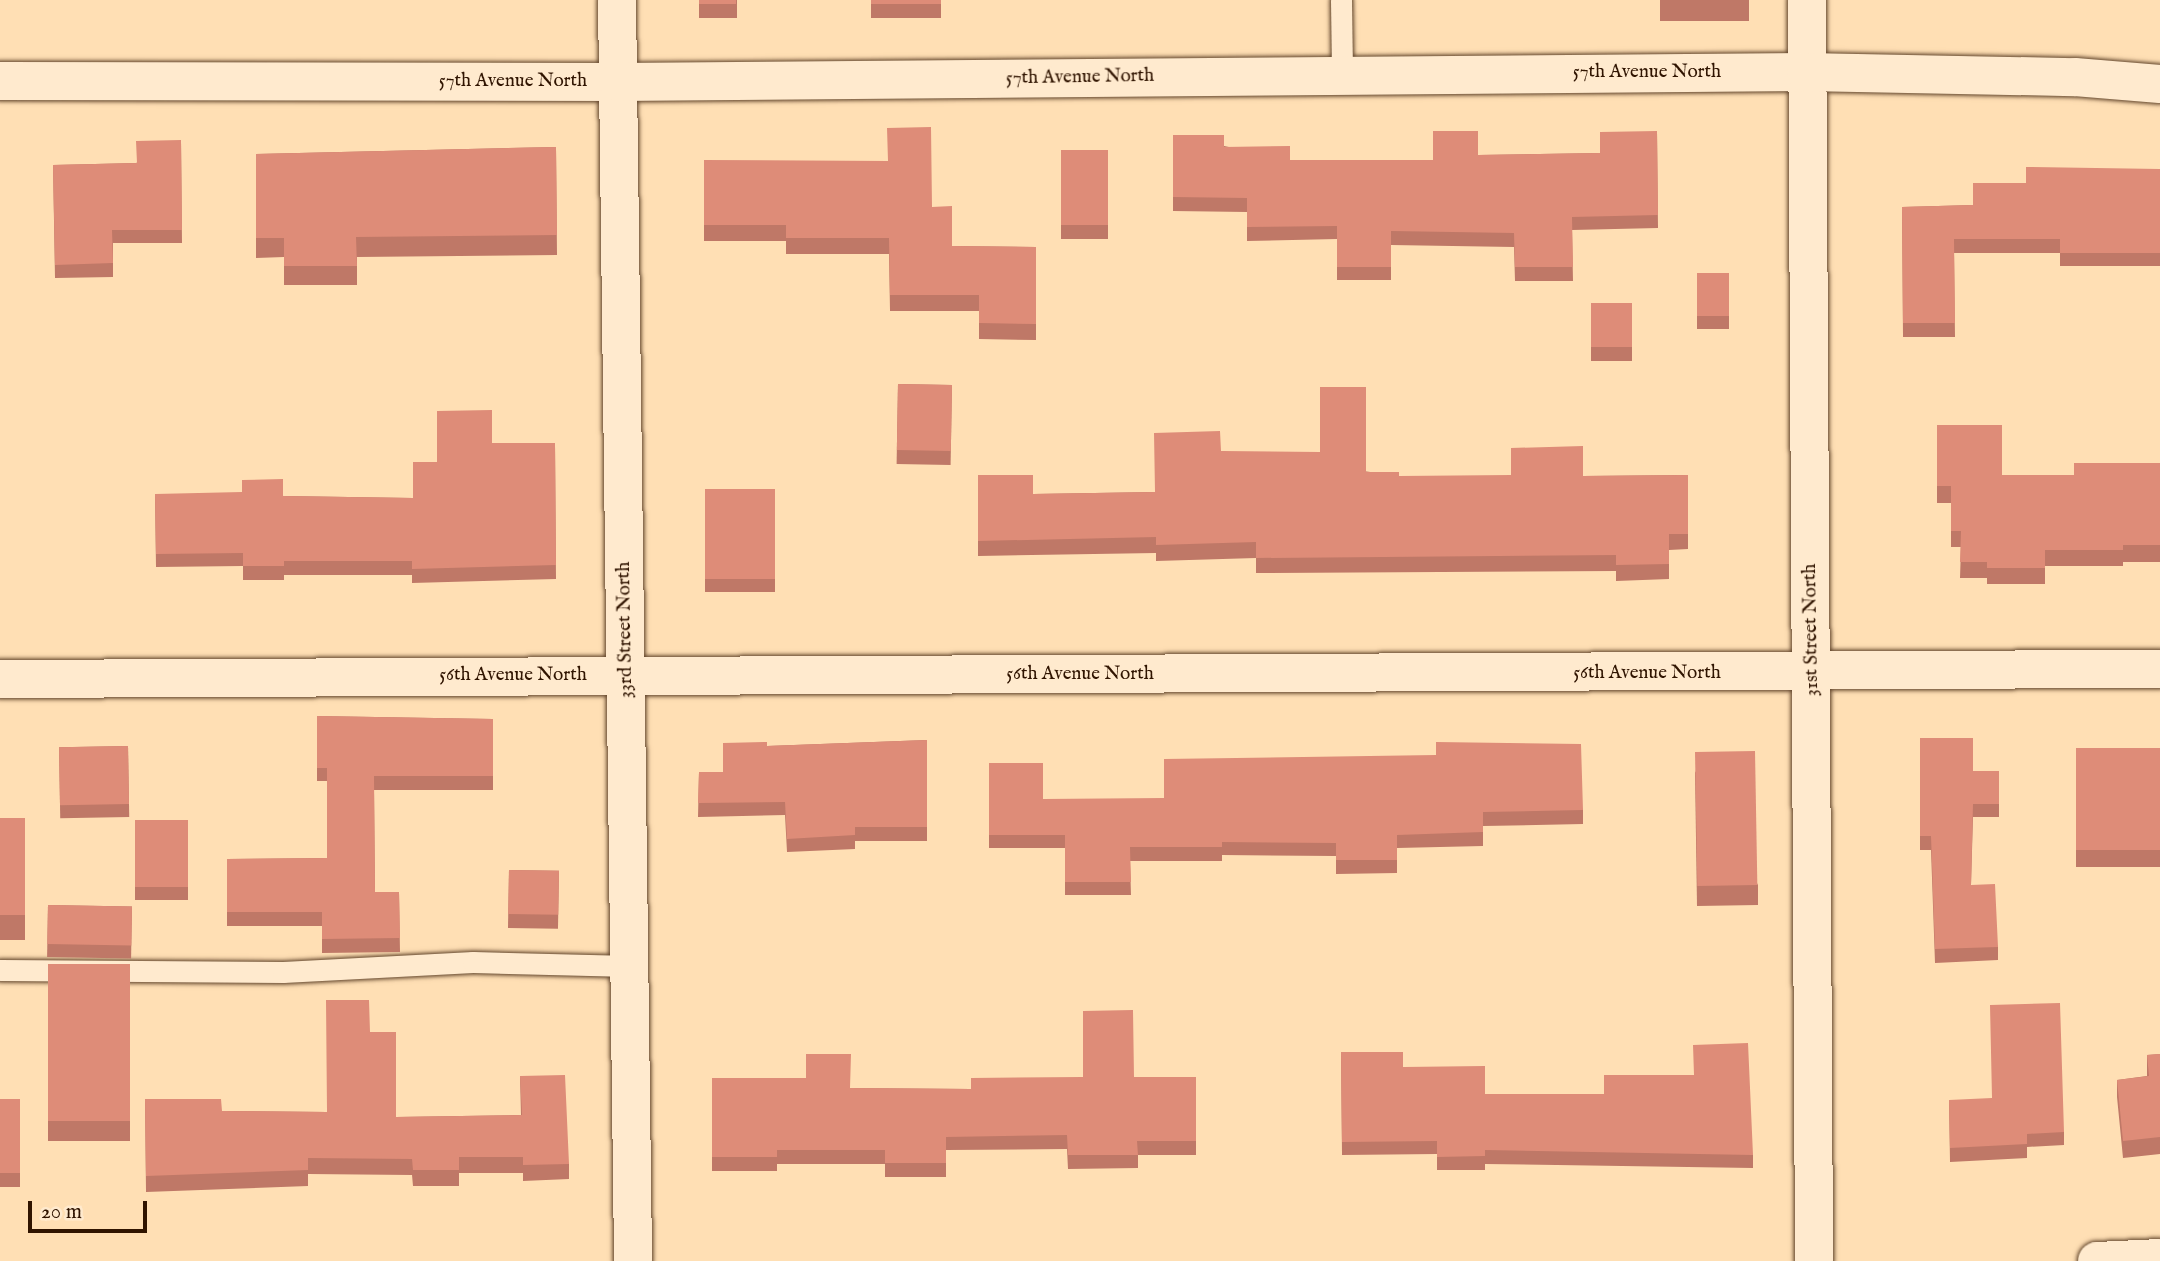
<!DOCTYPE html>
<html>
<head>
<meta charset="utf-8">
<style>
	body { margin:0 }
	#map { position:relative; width:2160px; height:1261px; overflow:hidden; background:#ffdfb4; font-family:"IM FELL English",serif }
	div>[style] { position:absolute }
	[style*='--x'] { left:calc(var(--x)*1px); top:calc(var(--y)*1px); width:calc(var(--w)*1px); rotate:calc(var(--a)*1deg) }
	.roads { filter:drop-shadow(0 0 2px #64472d) drop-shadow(0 0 2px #64472d) }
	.lane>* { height:21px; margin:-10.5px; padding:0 10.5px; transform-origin:10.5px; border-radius:10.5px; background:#ffeace }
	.street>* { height:38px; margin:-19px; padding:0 19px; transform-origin:19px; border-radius:19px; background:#ffeace }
	.wall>* { inset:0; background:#bf7867; transform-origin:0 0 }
	.building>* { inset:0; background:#de8c78; transform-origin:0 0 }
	span { translate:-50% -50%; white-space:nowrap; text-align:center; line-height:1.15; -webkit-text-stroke:5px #ffeace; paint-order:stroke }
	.street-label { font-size:19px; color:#301400 }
	.scale { position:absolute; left:28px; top:1201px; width:119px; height:32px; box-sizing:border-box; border:4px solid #301400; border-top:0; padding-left:9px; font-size:21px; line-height:24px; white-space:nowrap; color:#301400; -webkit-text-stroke:5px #ffeace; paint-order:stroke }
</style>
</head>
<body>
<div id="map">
	<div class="roads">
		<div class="lane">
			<div style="--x:1341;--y:0;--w:76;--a:89.2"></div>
			<div style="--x:0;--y:970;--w:283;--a:0.4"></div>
			<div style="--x:283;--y:972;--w:190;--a:-3"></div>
			<div style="--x:473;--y:962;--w:157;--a:1.5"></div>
		</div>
		<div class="street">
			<div style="--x:617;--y:0;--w:1261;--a:89.27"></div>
			<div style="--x:1807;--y:0;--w:1261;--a:89.68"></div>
			<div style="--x:0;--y:81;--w:618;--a:0.09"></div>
			<div style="--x:618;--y:82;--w:1188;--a:-0.48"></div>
			<div style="--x:1806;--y:72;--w:269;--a:1.1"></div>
			<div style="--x:2075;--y:77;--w:85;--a:4.7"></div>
			<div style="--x:0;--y:679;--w:2160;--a:-0.27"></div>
			<div style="--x:2097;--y:1261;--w:63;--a:-2.7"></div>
		</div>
	</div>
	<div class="wall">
		<div style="left:699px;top:0;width:38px;height:18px"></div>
		<div style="left:871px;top:0;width:70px;height:18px"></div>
		<div style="left:1660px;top:0;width:89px;height:21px"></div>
		<div style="clip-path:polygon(1657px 131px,1658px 228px,1572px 230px,1573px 281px,1515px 281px,1514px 247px,1391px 245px,1391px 280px,1337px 280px,1337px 239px,1247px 241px,1247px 212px,1173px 211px,1173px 135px,1290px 160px,1433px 160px,1478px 155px,1600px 153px)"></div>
		<div style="clip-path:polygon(181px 140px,182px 243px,113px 243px,113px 277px,55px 278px,53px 165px,136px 163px)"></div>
		<div style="clip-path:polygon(556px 147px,557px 255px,357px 257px,357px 285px,284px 285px,284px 257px,256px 258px,256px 154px)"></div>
		<div style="left:1108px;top:150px;width:89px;height:47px;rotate:90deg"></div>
		<div style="clip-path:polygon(704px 160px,932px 207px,952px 246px,1036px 247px,1036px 340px,979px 339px,979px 311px,890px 311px,889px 254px,786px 254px,786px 241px,704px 241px)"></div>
		<div style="clip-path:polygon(2160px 169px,2160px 266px,2060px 266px,2060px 253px,1954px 253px,1955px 337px,1903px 337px,1902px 207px,1973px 205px,2026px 183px)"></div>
		<div style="left:1697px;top:273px;width:32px;height:56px"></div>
		<div style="left:1632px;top:303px;width:58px;height:41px;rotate:90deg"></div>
		<div style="left:898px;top:384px;width:54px;height:80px;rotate:1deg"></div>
		<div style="clip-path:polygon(1937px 425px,2002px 475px,2074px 475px,2160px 463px,2160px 562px,2123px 562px,2123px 566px,2045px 566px,2045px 584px,1987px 584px,1987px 578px,1960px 578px,1961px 547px,1951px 547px,1951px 503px,1937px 503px)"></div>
		<div style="clip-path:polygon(492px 443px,555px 443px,556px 579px,412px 583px,412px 575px,284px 575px,284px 580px,243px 580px,243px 566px,156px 567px,155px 494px,413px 498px,437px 462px)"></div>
		<div style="clip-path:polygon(1221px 451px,1399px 476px,1583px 476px,1688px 475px,1688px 549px,1669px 550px,1669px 579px,1616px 581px,1616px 571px,1256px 573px,1256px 558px,1156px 561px,1156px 553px,978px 556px,978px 475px,1033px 494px,1155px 492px)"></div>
		<div style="left:705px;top:489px;width:70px;height:103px"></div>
		<div style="clip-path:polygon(317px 716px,493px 719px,493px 790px,374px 790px,375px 892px,399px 892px,400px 952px,322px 953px,322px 926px,227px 926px,227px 859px,327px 858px,327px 781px,317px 781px)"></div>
		<div style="clip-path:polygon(1920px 738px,1973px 771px,1999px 771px,1999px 817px,1973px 817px,1971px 885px,1998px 947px,1998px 960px,1935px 963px,1931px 850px,1920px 850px)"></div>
		<div style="clip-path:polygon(927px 740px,927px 841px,855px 841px,855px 849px,787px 852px,785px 815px,698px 817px,699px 772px,723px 772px,767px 746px)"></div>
		<div style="left:128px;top:746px;width:71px;height:69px;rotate:89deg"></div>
		<div style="left:2160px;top:748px;width:119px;height:84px;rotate:90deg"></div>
		<div style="clip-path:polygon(989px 763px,1043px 799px,1583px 810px,1583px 824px,1483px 826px,1483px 846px,1397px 848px,1397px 873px,1336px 874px,1336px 856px,1222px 855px,1222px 861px,1130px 861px,1131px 895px,1065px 895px,1065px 848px,989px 848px)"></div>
		<div style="clip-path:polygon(1695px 771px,1758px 885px,1758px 905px,1697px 906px)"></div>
		<div style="left:0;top:818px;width:25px;height:122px"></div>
		<div style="left:135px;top:820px;width:53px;height:80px"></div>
		<div style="left:509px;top:870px;width:50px;height:58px;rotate:1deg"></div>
		<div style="left:48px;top:905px;width:84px;height:52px;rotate:1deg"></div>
		<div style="left:48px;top:964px;width:82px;height:177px"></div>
		<div style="clip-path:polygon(370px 1032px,396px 1117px,521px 1115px,520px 1076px,569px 1164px,569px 1179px,523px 1181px,523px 1173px,459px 1173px,459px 1186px,413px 1186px,412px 1175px,308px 1174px,308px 1186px,146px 1192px,145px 1099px,222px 1111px,327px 1112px)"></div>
		<div style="clip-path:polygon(1341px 1052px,1403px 1067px,1485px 1094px,1753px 1155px,1753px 1168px,1485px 1164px,1485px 1170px,1437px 1170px,1437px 1154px,1342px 1155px)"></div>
		<div style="clip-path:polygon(2160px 1054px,2160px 1154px,2123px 1158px,2117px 1097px,2117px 1080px,2147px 1076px,2147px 1055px)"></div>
		<div style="clip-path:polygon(1134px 1077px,1196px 1077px,1196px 1155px,1138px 1155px,1138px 1168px,1068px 1169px,1067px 1149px,946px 1150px,946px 1177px,885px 1177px,885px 1164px,777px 1164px,777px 1171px,712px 1171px,712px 1078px,851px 1088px,971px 1089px)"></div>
		<div style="left:0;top:1099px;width:20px;height:88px"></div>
		<div style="clip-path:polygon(1949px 1100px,2064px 1132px,2064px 1145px,2027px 1147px,2027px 1158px,1950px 1162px)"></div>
	</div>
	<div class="building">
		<div style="left:699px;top:0;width:37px;height:4px"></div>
		<div style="left:871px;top:0;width:70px;height:4px"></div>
		<div style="clip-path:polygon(931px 127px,932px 207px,952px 206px,952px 246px,1036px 247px,1036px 324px,979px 323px,979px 295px,890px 295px,889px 238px,786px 238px,786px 225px,704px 225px,704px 160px,888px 161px,887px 128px)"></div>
		<div style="clip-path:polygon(1433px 131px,1478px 131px,1478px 155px,1600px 153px,1600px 132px,1657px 131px,1658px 215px,1572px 217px,1573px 267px,1515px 267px,1514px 233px,1391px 231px,1391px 267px,1337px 267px,1337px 226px,1247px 227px,1247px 198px,1173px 197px,1173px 135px,1224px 135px,1224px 147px,1290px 146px,1290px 160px,1433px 160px)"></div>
		<div style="clip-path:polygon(181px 140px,182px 230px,112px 230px,113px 263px,55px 265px,53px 165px,137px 163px,136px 141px)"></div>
		<div style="clip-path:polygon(556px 147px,557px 235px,356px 237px,357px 266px,284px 266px,284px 238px,256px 238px,256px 154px)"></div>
		<div style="left:1108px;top:150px;width:75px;height:47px;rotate:90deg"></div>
		<div style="clip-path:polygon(2026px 167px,2160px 169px,2160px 253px,2060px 253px,2060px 239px,1954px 239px,1955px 323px,1903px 323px,1902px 207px,1973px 205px,1973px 183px,2026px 183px)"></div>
		<div style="left:1697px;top:273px;width:32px;height:43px"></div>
		<div style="left:1632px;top:303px;width:44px;height:41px;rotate:90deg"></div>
		<div style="left:898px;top:384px;width:54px;height:66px;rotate:1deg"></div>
		<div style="clip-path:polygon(1320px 387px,1366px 387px,1366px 472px,1399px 472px,1399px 476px,1511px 475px,1511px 448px,1583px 446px,1583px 476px,1688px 475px,1688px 534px,1669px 534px,1669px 564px,1616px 565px,1616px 555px,1256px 558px,1256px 542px,1156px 545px,1156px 537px,978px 541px,978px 475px,1033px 475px,1033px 494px,1155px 492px,1154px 433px,1220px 431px,1221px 451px,1320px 452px)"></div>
		<div style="clip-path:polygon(492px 410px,492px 443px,555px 443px,556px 565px,412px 569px,412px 561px,284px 561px,284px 566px,243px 566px,243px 553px,156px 554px,155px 494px,242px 492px,242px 480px,283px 479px,283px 496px,413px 498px,413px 462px,437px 462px,437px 411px)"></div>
		<div style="clip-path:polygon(1937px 425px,2002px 425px,2002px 475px,2074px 475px,2074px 463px,2160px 463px,2160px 545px,2123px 545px,2123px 550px,2045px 550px,2045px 568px,1987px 568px,1987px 562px,1960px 562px,1961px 531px,1951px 531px,1951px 486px,1937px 486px)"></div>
		<div style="left:705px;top:489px;width:70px;height:90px"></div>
		<div style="clip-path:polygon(317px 716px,493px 719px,493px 776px,374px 776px,375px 892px,399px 892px,400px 938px,322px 939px,322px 912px,227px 912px,227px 859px,327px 858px,327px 768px,317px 768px)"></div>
		<div style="clip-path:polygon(1920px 738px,1973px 738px,1973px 771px,1999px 771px,1999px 804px,1973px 804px,1971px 885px,1995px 884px,1998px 947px,1935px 949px,1931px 836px,1920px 836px)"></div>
		<div style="clip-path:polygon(927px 740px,927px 827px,855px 827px,855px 835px,787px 839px,785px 802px,698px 803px,699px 772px,723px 772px,723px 743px,767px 742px,767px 746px)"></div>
		<div style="clip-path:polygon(1436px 742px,1581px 744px,1583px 810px,1483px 812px,1483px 832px,1397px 835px,1397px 860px,1336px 860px,1336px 843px,1222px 842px,1222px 847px,1130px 847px,1131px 882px,1065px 882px,1065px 835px,989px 835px,989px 763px,1043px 763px,1043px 799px,1164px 798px,1164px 759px,1436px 755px)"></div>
		<div style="left:128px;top:746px;width:58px;height:69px;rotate:89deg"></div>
		<div style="left:2160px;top:748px;width:102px;height:84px;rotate:90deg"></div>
		<div style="left:1755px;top:751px;width:134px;height:60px;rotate:89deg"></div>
		<div style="left:0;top:818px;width:25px;height:97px"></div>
		<div style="left:135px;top:820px;width:53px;height:67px"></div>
		<div style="left:509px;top:870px;width:50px;height:44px;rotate:1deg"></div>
		<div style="left:48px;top:905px;width:84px;height:39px;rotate:1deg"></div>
		<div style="left:48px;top:964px;width:82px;height:157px"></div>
		<div style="clip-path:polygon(326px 1000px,369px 1000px,370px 1032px,396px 1032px,396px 1117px,522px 1115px,520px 1076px,565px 1075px,569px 1164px,523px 1165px,523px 1157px,459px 1157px,459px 1170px,413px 1170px,412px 1159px,308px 1158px,308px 1170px,146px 1176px,145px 1099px,221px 1099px,222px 1111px,327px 1112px)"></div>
		<div style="clip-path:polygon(2060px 1003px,2064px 1132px,2027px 1134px,2027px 1144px,1950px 1148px,1949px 1100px,1992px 1098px,1990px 1005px)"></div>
		<div style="clip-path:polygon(1133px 1010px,1134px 1077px,1196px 1077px,1196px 1141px,1137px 1141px,1138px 1155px,1068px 1155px,1067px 1135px,946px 1137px,946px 1163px,885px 1163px,885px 1150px,777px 1150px,777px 1157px,712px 1157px,712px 1078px,806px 1078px,806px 1054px,851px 1054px,850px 1088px,971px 1089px,971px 1078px,1083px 1077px,1083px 1011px)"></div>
		<div style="clip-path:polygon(1748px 1043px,1753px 1155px,1485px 1150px,1485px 1156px,1437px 1157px,1437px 1141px,1342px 1142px,1341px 1052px,1403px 1052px,1403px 1067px,1485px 1066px,1485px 1094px,1604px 1094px,1604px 1075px,1694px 1075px,1693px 1045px)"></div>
		<div style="clip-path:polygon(2160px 1054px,2160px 1137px,2123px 1141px,2117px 1080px,2149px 1076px,2147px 1055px)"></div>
		<div style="left:0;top:1099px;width:20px;height:74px"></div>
	</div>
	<div class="street-label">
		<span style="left:1647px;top:73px">57th Avenue North</span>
		<span style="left:1080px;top:78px;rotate:-1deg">57th Avenue North</span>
		<span style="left:513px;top:82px">57th Avenue North</span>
		<span style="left:626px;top:630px;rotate:-91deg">33rd Street North</span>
		<span style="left:1812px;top:630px;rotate:-91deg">31st Street North</span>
		<span style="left:1647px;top:674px">56th Avenue North</span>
		<span style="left:1080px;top:675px">56th Avenue North</span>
		<span style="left:513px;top:676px">56th Avenue North</span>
	</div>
	<div class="scale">20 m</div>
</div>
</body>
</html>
